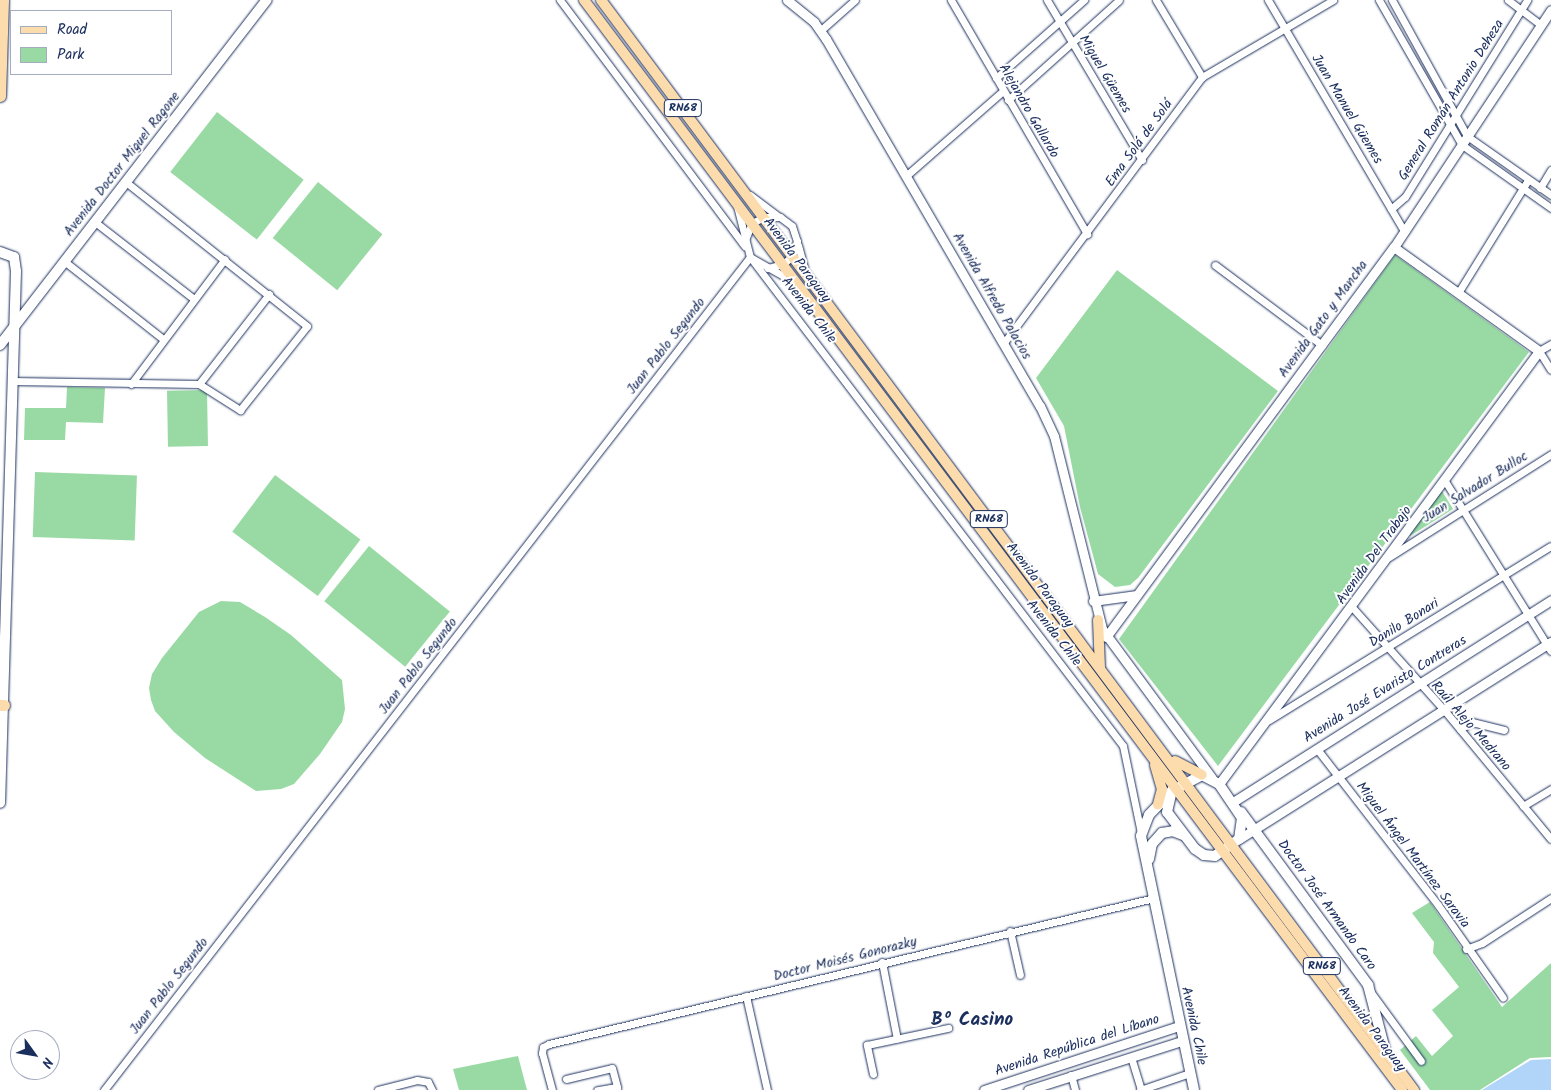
<!DOCTYPE html>
<html>
<head>
<meta charset="utf-8">
<style>
	body { margin:0 }
	#map { position:relative; width:1551px; height:1090px; overflow:hidden; background:#fff; font-family:Kalam,sans-serif }
	div>[style] { position:absolute }
	[style*='--x'] { left:calc(var(--x)*1px); top:calc(var(--y)*1px); width:calc(var(--w)*1px); rotate:calc(var(--a)*1deg) }
	.green>* { inset:0; background:#99daa4; transform-origin:0 0 }
	.water>* { inset:0; background:#b0d5f9 }
	.roads { filter:drop-shadow(0 0 1px #1b2f5e) drop-shadow(0 0 1px #1b2f5e) }
	.minor>* { height:7px; margin:-3.5px; padding:0 3.5px; transform-origin:3.5px; border-radius:3.5px; background:#fff }
	.tertiary>* { height:9px; margin:-4.5px; padding:0 4.5px; transform-origin:4.5px; border-radius:4.5px; background:#fff }
	.secondary>* { height:10px; margin:-5px; padding:0 5px; transform-origin:5px; border-radius:5px; background:#fff }
	.primary>* { height:10px; margin:-5px; padding:0 5px; transform-origin:5px; border-radius:5px; background:#fcdcac }
	.trunk>* { height:11px; margin:-5.5px; padding:0 5.5px; transform-origin:5.5px; border-radius:5.5px; background:#fcdcac }
	span { translate:-50% -50%; white-space:nowrap; text-align:center; line-height:1.15; -webkit-text-stroke:4px #fff; paint-order:stroke }
	.shield-label span { padding:1px 4px; background:#fff; border:1px solid; border-radius:4px; -webkit-text-stroke-width:0 }
	.shield-label { font-size:12px; color:#1b2f5e; font-weight:700 }
	.street-label { font-size:14px; color:#1b2f5e }
	.district-label { font-size:19px; color:#1b2f5e; font-weight:700 }
	.legend { position:absolute; left:10px; top:10px; width:162px; height:65px; box-sizing:border-box; background:#fff; border:1px solid #a4acbf; margin:0; padding:6px 9px; list-style:none; font-size:15px; color:#1b2f5e }
	.legend li { display:flex; align-items:center; gap:10px; height:25px }
	.legend b { width:25px; border:1px solid #a4acbf }
	.north { position:absolute; left:10px; top:1030px; width:50px; height:50px; box-sizing:border-box; background:#fff; border:1px solid #a4acbf; border-radius:50%; rotate:122deg; font-size:14px; font-weight:700; line-height:20px; text-align:center; color:#1b2f5e }
	.north::after { content:''; display:block; margin:auto; width:18px; height:22px; background:#1b2f5e; clip-path:polygon(50% 0,100% 100%,50% 72%,0 100%) }
</style>
</head>
<body>
<div id="map">
	<div class="green">
		<div style="left:217px;top:112px;width:110px;height:76px;rotate:38deg"></div>
		<div style="left:318px;top:182px;width:83px;height:72px;rotate:39deg"></div>
		<div style="clip-path:polygon(1395px 255px,1529px 352px,1218px 766px,1119px 639px)"></div>
		<div style="clip-path:polygon(1117px 270px,1278px 391px,1138px 578px,1130px 585px,1115px 587px,1098px 574px,1080px 507px,1064px 426px,1036px 378px)"></div>
		<div style="clip-path:polygon(67px 387px,105px 388px,103px 423px,66px 422px,65px 440px,24px 440px,25px 408px,66px 408px)"></div>
		<div style="left:207px;top:390px;width:56px;height:40px;rotate:89deg"></div>
		<div style="left:35px;top:472px;width:102px;height:65px;rotate:2deg"></div>
		<div style="left:275px;top:475px;width:107px;height:71px;rotate:37deg"></div>
		<div style="clip-path:polygon(1442px 491px,1453px 509px,1410px 536px,1409px 534px)"></div>
		<div style="left:369px;top:546px;width:104px;height:71px;rotate:39deg"></div>
		<div style="clip-path:polygon(221px 601px,240px 602px,265px 617px,291px 635px,342px 680px,345px 709px,342px 722px,320px 754px,294px 784px,281px 789px,256px 791px,205px 758px,174px 732px,155px 711px,151px 700px,149px 688px,152px 674px,162px 658px,199px 612px)"></div>
		<div style="clip-path:polygon(1430px 902px,1502px 1007px,1551px 963px,1551px 1057px,1530px 1058px,1480px 1090px,1430px 1090px,1400px 1050px,1416px 1036px,1432px 1056px,1453px 1036px,1432px 1010px,1459px 987px,1433px 953px,1434px 942px,1412px 913px)"></div>
		<div style="clip-path:polygon(518px 1056px,527px 1090px,459px 1090px,453px 1069px)"></div>
	</div>
	<div class="water">
		<div style="clip-path:polygon(1551px 1059px,1551px 1090px,1482px 1090px,1531px 1060px)"></div>
	</div>
	<div class="roads">
		<div class="minor">
			<div style="--x:560;--y:0;--w:308;--a:53.1"></div>
			<div style="--x:951;--y:0;--w:271;--a:59.8"></div>
			<div style="--x:1047;--y:0;--w:186;--a:59.3"></div>
			<div style="--x:1156;--y:0;--w:90;--a:59.1"></div>
			<div style="--x:1268;--y:0;--w:268;--a:59.5"></div>
			<div style="--x:1379;--y:0;--w:167;--a:60.2"></div>
			<div style="--x:1462;--y:145;--w:109;--a:35.3"></div>
			<div style="--x:1392;--y:0;--w:155;--a:61.1"></div>
			<div style="--x:1467;--y:136;--w:103;--a:35.1"></div>
			<div style="--x:1508;--y:0;--w:41;--a:37.1"></div>
			<div style="--x:821;--y:30;--w:45;--a:-41.4"></div>
			<div style="--x:996;--y:78;--w:118;--a:-41.6"></div>
			<div style="--x:1008;--y:100;--w:149;--a:-42"></div>
			<div style="--x:907;--y:175;--w:128;--a:-41.2"></div>
			<div style="--x:1540;--y:188;--w:21;--a:-59"></div>
			<div style="--x:750;--y:195;--w:34;--a:37"></div>
			<div style="--x:737;--y:206;--w:53;--a:75.7"></div>
			<div style="--x:750;--y:257;--w:51;--a:29.6"></div>
			<div style="--x:1391;--y:209;--w:18;--a:-41"></div>
			<div style="--x:1405;--y:197;--w:232;--a:-58.2"></div>
			<div style="--x:95;--y:222;--w:125;--a:37.9"></div>
			<div style="--x:745;--y:240;--w:18;--a:-68"></div>
			<div style="--x:752;--y:223;--w:13;--a:-27"></div>
			<div style="--x:764;--y:217;--w:16;--a:0"></div>
			<div style="--x:780;--y:217;--w:15;--a:37"></div>
			<div style="--x:792;--y:226;--w:16;--a:72"></div>
			<div style="--x:797;--y:241;--w:16;--a:108"></div>
			<div style="--x:792;--y:256;--w:12;--a:138"></div>
			<div style="--x:783;--y:264;--w:16;--a:165"></div>
			<div style="--x:798;--y:245;--w:24;--a:75"></div>
			<div style="--x:64;--y:261;--w:126;--a:38.2"></div>
			<div style="--x:1215;--y:265;--w:134;--a:36.8"></div>
			<div style="--x:1458;--y:293;--w:133;--a:-58.2"></div>
			<div style="--x:1003;--y:344;--w:333;--a:-53.3"></div>
			<div style="--x:1202;--y:77;--w:152;--a:-30.4"></div>
			<div style="--x:1551;--y:344;--w:14;--a:150"></div>
			<div style="--x:1539;--y:351;--w:22;--a:58"></div>
			<div style="--x:13;--y:381;--w:186;--a:0.9"></div>
			<div style="--x:199;--y:384;--w:49;--a:32.4"></div>
			<div style="--x:240;--y:410;--w:107;--a:-51.4"></div>
			<div style="--x:307;--y:326;--w:233;--a:-141.5"></div>
			<div style="--x:131;--y:384;--w:156;--a:-53.1"></div>
			<div style="--x:199;--y:384;--w:114;--a:-52.1"></div>
			<div style="--x:1445;--y:481;--w:200;--a:58.1"></div>
			<div style="--x:1389;--y:557;--w:192;--a:-32.4"></div>
			<div style="--x:1352;--y:607;--w:140;--a:48.2"></div>
			<div style="--x:1445;--y:711;--w:166;--a:50.4"></div>
			<div style="--x:1269;--y:720;--w:331;--a:-31.7"></div>
			<div style="--x:1460;--y:729;--w:14;--a:-30"></div>
			<div style="--x:1472;--y:722;--w:33;--a:14"></div>
			<div style="--x:1317;--y:749;--w:197;--a:52.2"></div>
			<div style="--x:1438;--y:905;--w:113;--a:55"></div>
			<div style="--x:1523;--y:806;--w:33;--a:-31"></div>
			<div style="--x:1010;--y:931;--w:45;--a:77.2"></div>
			<div style="--x:1466;--y:949;--w:17;--a:-21"></div>
			<div style="--x:1482;--y:943;--w:82;--a:-33.1"></div>
			<div style="--x:882;--y:962;--w:78;--a:79"></div>
			<div style="--x:1372;--y:994;--w:83;--a:53.8"></div>
			<div style="--x:746;--y:996;--w:96;--a:77.4"></div>
			<div style="--x:1131;--y:1057;--w:34;--a:73"></div>
			<div style="--x:873;--y:1074;--w:30;--a:-102"></div>
			<div style="--x:867;--y:1045;--w:83;--a:-11.9"></div>
			<div style="--x:1071;--y:1075;--w:16;--a:75"></div>
			<div style="--x:566;--y:1079;--w:47;--a:-13.4"></div>
			<div style="--x:612;--y:1068;--w:20;--a:75"></div>
			<div style="--x:617;--y:1087;--w:20;--a:171"></div>
			<div style="--x:104;--y:1090;--w:1054;--a:-52.21"></div>
			<div style="--x:750;--y:257;--w:615;--a:52.66"></div>
			<div style="--x:1123;--y:746;--w:89;--a:78.3"></div>
			<div style="--x:378;--y:1090;--w:40;--a:-14.4"></div>
			<div style="--x:417;--y:1080;--w:11;--a:10"></div>
			<div style="--x:428;--y:1082;--w:9;--a:63"></div>
			<div style="--x:552;--y:1090;--w:38;--a:-105"></div>
			<div style="--x:542;--y:1053;--w:6;--a:-81"></div>
			<div style="--x:543;--y:1047;--w:7;--a:-27"></div>
			<div style="--x:549;--y:1044;--w:622;--a:-13.57"></div>
			<div style="--x:1140;--y:1090;--w:53;--a:-18.8"></div>
		</div>
		<div class="tertiary">
			<div style="--x:787;--y:0;--w:35;--a:39"></div>
			<div style="--x:814;--y:22;--w:21;--a:55"></div>
			<div style="--x:826;--y:39;--w:425;--a:59.8"></div>
			<div style="--x:1040;--y:406;--w:33;--a:65"></div>
			<div style="--x:1054;--y:436;--w:199;--a:76"></div>
			<div style="--x:1102;--y:629;--w:185;--a:53.6"></div>
			<div style="--x:1093;--y:601;--w:44;--a:-7.8"></div>
			<div style="--x:1106;--y:637;--w:485;--a:-53.6"></div>
			<div style="--x:1394;--y:247;--w:284;--a:-56.5"></div>
			<div style="--x:1219;--y:784;--w:538;--a:-53.53"></div>
			<div style="--x:1539;--y:351;--w:178;--a:-144.4"></div>
			<div style="--x:1233;--y:802;--w:377;--a:-32.4"></div>
			<div style="--x:1239;--y:839;--w:369;--a:-32.3"></div>
			<div style="--x:984;--y:1090;--w:205;--a:-18.2"></div>
			<div style="--x:1028;--y:1090;--w:162;--a:-17.7"></div>
		</div>
		<div class="secondary">
			<div style="--x:0;--y:252;--w:15;--a:20"></div>
			<div style="--x:14;--y:257;--w:14;--a:82"></div>
			<div style="--x:16;--y:271;--w:532;--a:91.72"></div>
			<div style="--x:0;--y:345;--w:436;--a:-52.3"></div>
			<div style="--x:1202;--y:775;--w:19;--a:28"></div>
			<div style="--x:1219;--y:784;--w:41;--a:55.9"></div>
			<div style="--x:1242;--y:818;--w:21;--a:98"></div>
			<div style="--x:1239;--y:839;--w:29;--a:145"></div>
			<div style="--x:1215;--y:856;--w:11;--a:-175"></div>
			<div style="--x:1204;--y:855;--w:11;--a:-146"></div>
			<div style="--x:1195;--y:849;--w:46;--a:-127.1"></div>
			<div style="--x:1167;--y:812;--w:22;--a:-77"></div>
			<div style="--x:1172;--y:791;--w:34;--a:-28"></div>
			<div style="--x:1172;--y:791;--w:33;--a:134"></div>
			<div style="--x:1149;--y:815;--w:22;--a:111"></div>
			<div style="--x:1141;--y:836;--w:259;--a:78.2"></div>
			<div style="--x:1241;--y:812;--w:215;--a:53.7"></div>
			<div style="--x:1368;--y:985;--w:67;--a:75.3"></div>
			<div style="--x:1149;--y:859;--w:15;--a:-79"></div>
			<div style="--x:1152;--y:844;--w:15;--a:-48"></div>
			<div style="--x:1162;--y:833;--w:11;--a:-10"></div>
			<div style="--x:1173;--y:831;--w:11;--a:22"></div>
		</div>
		<div class="primary">
			<div style="--x:584;--y:0;--w:1363;--a:53.11"></div>
			<div style="--x:601;--y:0;--w:1360;--a:53.28"></div>
			<div style="--x:1098;--y:620;--w:47;--a:87.6"></div>
			<div style="--x:1175;--y:761;--w:30;--a:27"></div>
			<div style="--x:1155;--y:765;--w:25;--a:74"></div>
			<div style="--x:1162;--y:789;--w:16;--a:105"></div>
		</div>
		<div class="trunk">
			<div style="--x:0;--y:96;--w:96;--a:-88.2"></div>
			<div style="--x:0;--y:705;--w:4;--a:0"></div>
		</div>
	</div>
	<div class="shield-label">
		<span style="left:683px;top:108px">RN68</span>
		<span style="left:989px;top:519px">RN68</span>
		<span style="left:1322px;top:966px">RN68</span>
	</div>
	<div class="street-label">
		<span style="left:1105px;top:74px;rotate:59deg">Miguel Güemes</span>
		<span style="left:1451px;top:100px;rotate:-58deg">General Román Antonio Deheza</span>
		<span style="left:1347px;top:109px;rotate:59deg">Juan Manuel Güemes</span>
		<span style="left:1029px;top:111px;rotate:60deg">Alejandro Gallardo</span>
		<span style="left:1139px;top:143px;rotate:-54deg">Ema Solá de Solá</span>
		<span style="left:122px;top:164px;rotate:-52deg">Avenida Doctor Miguel Ragone</span>
		<span style="left:797px;top:260px;rotate:53deg">Avenida Paraguay</span>
		<span style="left:992px;top:296px;rotate:60deg">Avenida Alfredo Palacios</span>
		<span style="left:809px;top:310px;rotate:52deg">Avenida Chile</span>
		<span style="left:1323px;top:319px;rotate:-54deg">Avenida Gato y Mancha</span>
		<span style="left:666px;top:346px;rotate:-52deg">Juan Pablo Segundo</span>
		<span style="left:1475px;top:487px;rotate:-32deg">Juan Salvador Bulloc</span>
		<span style="left:1374px;top:555px;rotate:-54deg">Avenida Del Trabajo</span>
		<span style="left:1040px;top:585px;rotate:53deg">Avenida Paraguay</span>
		<span style="left:1404px;top:623px;rotate:-32deg">Danilo Bonari</span>
		<span style="left:1054px;top:633px;rotate:52deg">Avenida Chile</span>
		<span style="left:418px;top:666px;rotate:-52deg">Juan Pablo Segundo</span>
		<span style="left:1385px;top:689px;rotate:-32deg">Avenida José Evaristo Contreras</span>
		<span style="left:1471px;top:726px;rotate:49deg">Raúl Alejo Medrano</span>
		<span style="left:1413px;top:855px;rotate:53deg">Miguel Ángel Martínez Saravia</span>
		<span style="left:1327px;top:905px;rotate:54deg">Doctor José Armando Caro</span>
		<span style="left:845px;top:959px;rotate:-14deg">Doctor Moisés Gonorazky</span>
		<span style="left:169px;top:986px;rotate:-52deg">Juan Pablo Segundo</span>
		<span style="left:1194px;top:1026px;rotate:78deg">Avenida Chile</span>
		<span style="left:1372px;top:1029px;rotate:53deg">Avenida Paraguay</span>
		<span style="left:1077px;top:1045px;rotate:-18deg">Avenida República del Líbano</span>
	</div>
	<div class="district-label">
		<span style="left:972px;top:1021px">Bº Casino</span>
	</div>
	<ul class="legend">
	<li><b style="height:6px;background:#fcdcac"></b>Road</li>
	<li><b style="height:14px;background:#99daa4"></b>Park</li>
	</ul>
	<div class="north">N</div>
</div>
</body>
</html>
